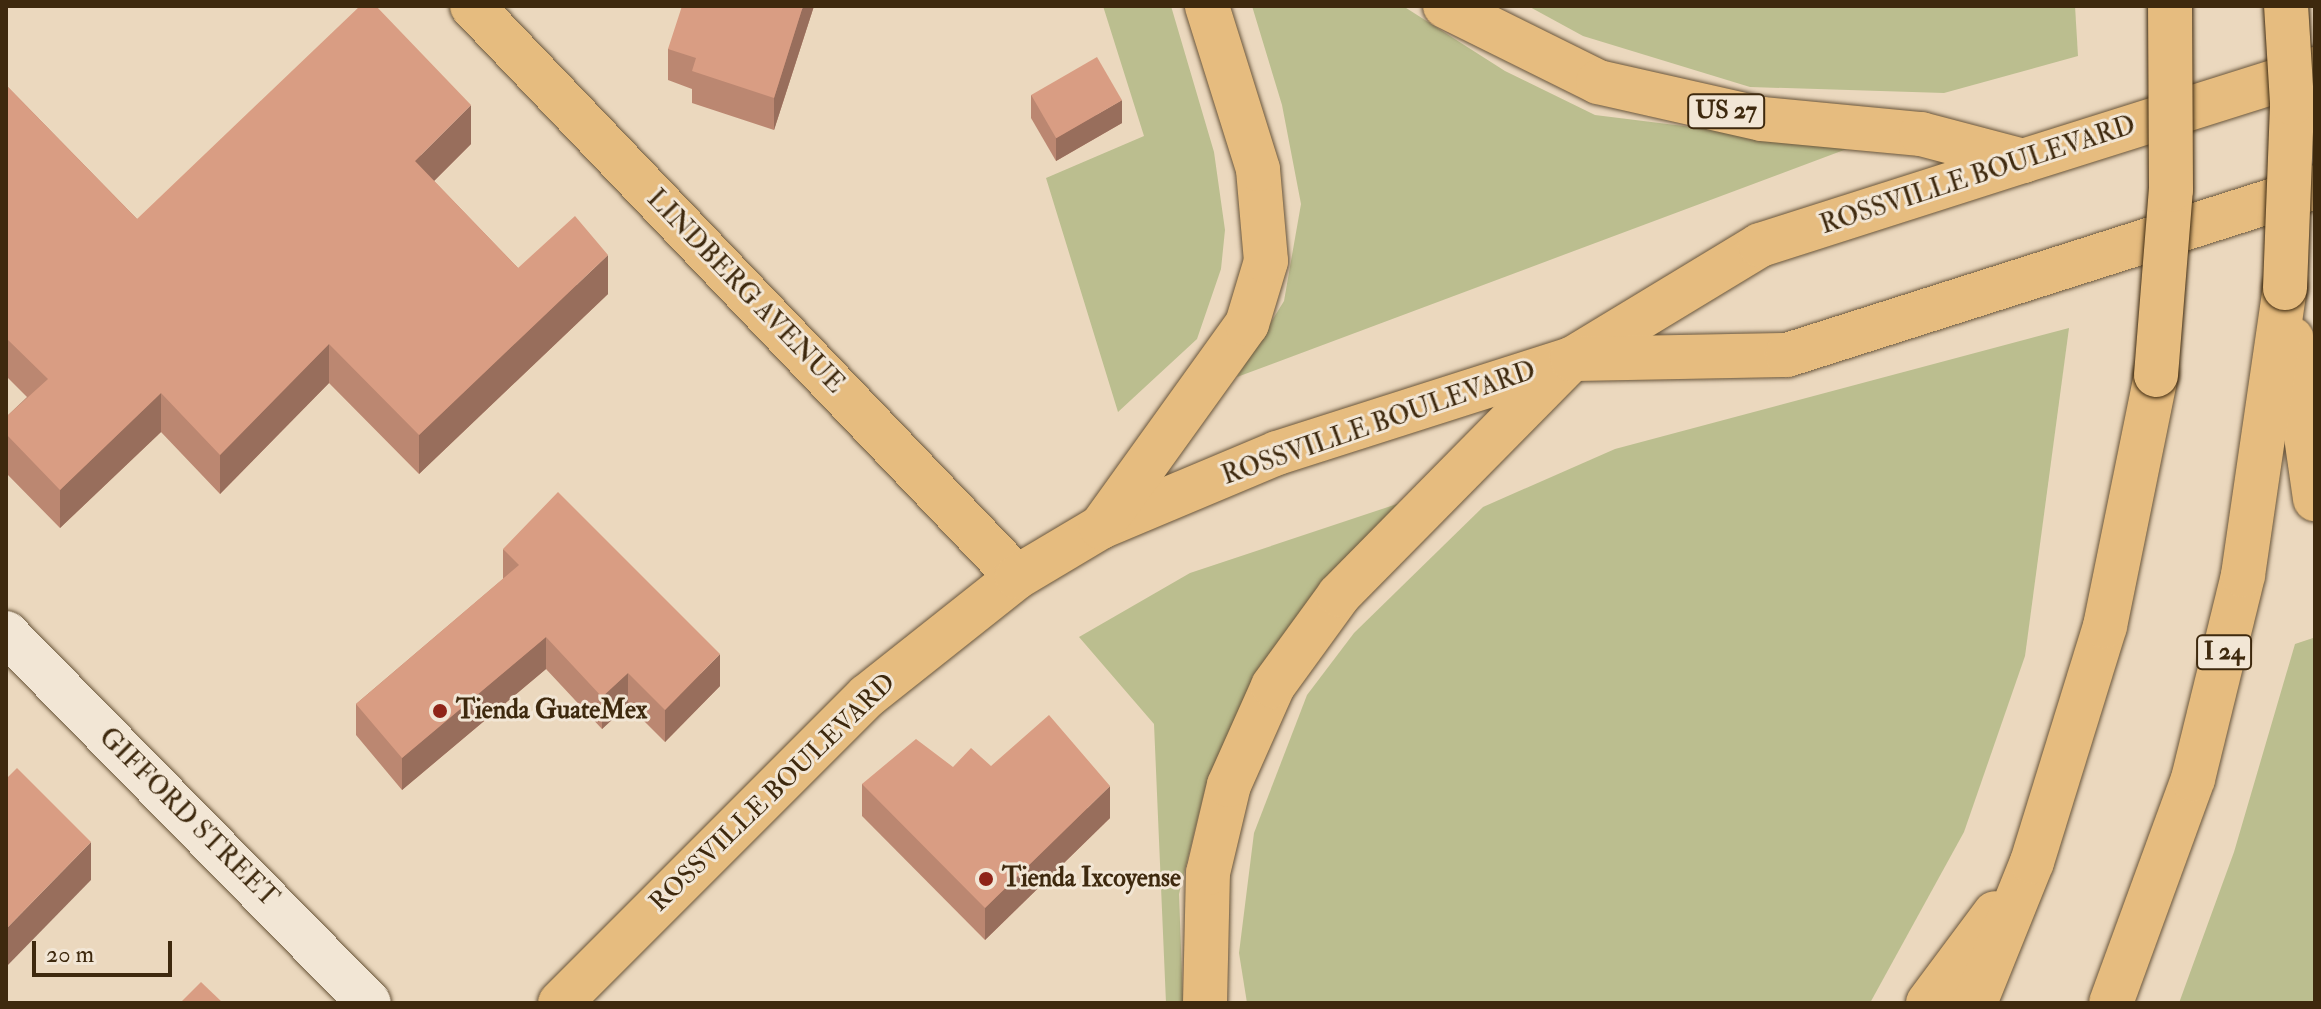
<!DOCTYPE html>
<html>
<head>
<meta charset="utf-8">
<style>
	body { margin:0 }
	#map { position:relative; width:2321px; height:1009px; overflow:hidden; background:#ebd8be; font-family:"IM FELL Double Pica",serif }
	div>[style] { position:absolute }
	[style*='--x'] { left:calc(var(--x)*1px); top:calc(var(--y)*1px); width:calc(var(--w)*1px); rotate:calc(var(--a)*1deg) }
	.green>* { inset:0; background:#bbbe8f }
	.roads { filter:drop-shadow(0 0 2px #69553a) drop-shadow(0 0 2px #69553a) }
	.minor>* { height:44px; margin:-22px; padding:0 22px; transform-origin:22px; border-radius:22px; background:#f2e6d5 }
	.major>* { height:44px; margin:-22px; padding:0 22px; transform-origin:22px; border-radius:22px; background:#e6bc7f }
	.highway>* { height:44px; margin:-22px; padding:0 22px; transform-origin:22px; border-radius:22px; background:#e6bc7f }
	.bridges { filter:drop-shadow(0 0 2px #3e290e) drop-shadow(0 0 2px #3e290e) }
	.highway-bridge>* { height:44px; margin:-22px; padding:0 22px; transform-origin:22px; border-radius:22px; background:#e6bc7f }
	.wall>* { inset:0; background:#bb8771 }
	.shaded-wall>* { inset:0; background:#986e5c }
	.building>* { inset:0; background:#d99d83; transform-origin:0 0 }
	.dots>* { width:22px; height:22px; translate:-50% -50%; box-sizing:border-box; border:4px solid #f2e6d5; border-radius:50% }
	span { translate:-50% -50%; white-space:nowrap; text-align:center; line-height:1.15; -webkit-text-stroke:6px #f2e6d5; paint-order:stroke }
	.shield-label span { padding:2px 6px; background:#f2e6d5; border:2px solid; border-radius:6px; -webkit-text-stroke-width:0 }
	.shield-label { font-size:24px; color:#3e290e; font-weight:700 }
	.street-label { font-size:26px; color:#3e290e }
	.poi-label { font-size:26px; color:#3e290e; font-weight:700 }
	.left { translate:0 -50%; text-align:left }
	.frame { position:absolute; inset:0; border:8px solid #3e290e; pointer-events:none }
	.scale { position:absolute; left:32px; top:941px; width:140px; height:36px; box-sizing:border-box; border:4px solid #3e290e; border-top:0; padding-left:10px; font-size:24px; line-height:28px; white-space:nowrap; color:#3e290e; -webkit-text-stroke:6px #f2e6d5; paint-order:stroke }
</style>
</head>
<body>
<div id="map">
	<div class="green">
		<div style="clip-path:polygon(1103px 6px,1171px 6px,1214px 152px,1225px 230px,1221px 269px,1197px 339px,1118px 412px,1046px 178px,1144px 136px)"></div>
		<div style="clip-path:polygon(1252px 6px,1403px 6px,1505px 71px,1595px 115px,1852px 147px,1237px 377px,1284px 301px,1301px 204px,1282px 105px)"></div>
		<div style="clip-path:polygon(1528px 6px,2075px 6px,2078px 56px,1944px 93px,1750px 87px,1583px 36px)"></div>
		<div style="clip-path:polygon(2069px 328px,2025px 656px,1964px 832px,1870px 1003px,1247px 1003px,1239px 953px,1254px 833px,1307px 695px,1354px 633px,1483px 507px,1615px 449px)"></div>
		<div style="clip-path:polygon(1403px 502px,1260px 668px,1208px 777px,1179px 894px,1183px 1003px,1166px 1003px,1154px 724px,1079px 637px,1190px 573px)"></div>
		<div style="clip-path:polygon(2313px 638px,2315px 1003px,2179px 1003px,2234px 852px,2295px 644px)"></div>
	</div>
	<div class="roads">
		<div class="minor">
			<div style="--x:6;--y:633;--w:518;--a:45.55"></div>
		</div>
		<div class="major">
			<div style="--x:472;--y:6;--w:789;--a:46.33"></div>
			<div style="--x:560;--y:1003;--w:434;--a:-45"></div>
			<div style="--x:867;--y:696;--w:191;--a:-38.4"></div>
			<div style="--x:1017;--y:577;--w:98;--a:-30.8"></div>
			<div style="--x:1101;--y:527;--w:191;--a:-22.8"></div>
			<div style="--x:1277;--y:453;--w:310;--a:-17.7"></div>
			<div style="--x:1572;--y:359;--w:220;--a:-31.2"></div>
			<div style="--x:1760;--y:245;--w:276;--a:-17.7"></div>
		</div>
		<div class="highway">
			<div style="--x:1445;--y:6;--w:171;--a:26.4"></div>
			<div style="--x:1598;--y:82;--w:168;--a:12.7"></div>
			<div style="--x:1762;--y:119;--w:160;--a:5.4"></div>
			<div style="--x:1921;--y:134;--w:106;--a:14.8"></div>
			<div style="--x:2023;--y:161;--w:306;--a:-17.5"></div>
			<div style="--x:2292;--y:339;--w:162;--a:81.8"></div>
			<div style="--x:1101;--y:527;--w:250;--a:-54.3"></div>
			<div style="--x:1247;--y:324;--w:66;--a:-73.2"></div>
			<div style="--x:1266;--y:261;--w:92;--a:-95"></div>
			<div style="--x:1258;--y:169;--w:171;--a:-107.4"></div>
			<div style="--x:1205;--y:1003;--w:130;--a:-88.7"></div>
			<div style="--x:1208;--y:873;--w:90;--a:-76.6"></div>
			<div style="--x:1229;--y:785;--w:108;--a:-66"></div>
			<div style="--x:1273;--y:686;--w:112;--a:-54"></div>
			<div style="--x:1339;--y:595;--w:332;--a:-45.4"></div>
			<div style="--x:1572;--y:359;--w:215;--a:-1.1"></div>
			<div style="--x:1787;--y:355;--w:554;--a:-17.65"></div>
			<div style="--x:1928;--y:1003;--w:112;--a:-53.3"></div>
			<div style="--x:1975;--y:1003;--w:152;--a:-68"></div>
			<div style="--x:2032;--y:862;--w:247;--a:-72.8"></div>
			<div style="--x:2105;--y:626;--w:256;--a:-78.5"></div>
			<div style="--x:2111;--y:1003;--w:239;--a:-69.9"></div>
			<div style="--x:2193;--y:779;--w:210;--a:-76.2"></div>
			<div style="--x:2243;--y:575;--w:290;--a:-81.7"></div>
		</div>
	</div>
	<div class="bridges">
		<div class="highway-bridge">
			<div style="--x:2285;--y:288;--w:185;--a:-87.8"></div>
			<div style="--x:2292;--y:103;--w:97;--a:-93.5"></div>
			<div style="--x:2156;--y:375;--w:186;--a:-85.4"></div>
			<div style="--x:2171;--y:190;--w:184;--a:-90.3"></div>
		</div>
	</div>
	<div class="wall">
		<div style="clip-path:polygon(814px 6px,774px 130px,692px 103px,692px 89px,668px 80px,668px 49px)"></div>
		<div style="clip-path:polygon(6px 85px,137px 219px,471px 144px,434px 181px,518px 268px,608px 294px,419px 474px,329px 383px,220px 494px,161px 432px,60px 528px,6px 473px,6px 417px,27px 397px,6px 376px)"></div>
		<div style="clip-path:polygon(1031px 95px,1122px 123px,1056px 161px,1031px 118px)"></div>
		<div style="clip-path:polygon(503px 549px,720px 686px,665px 742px,628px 705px,602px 729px,546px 669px,402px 790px,356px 735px,356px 704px,503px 579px)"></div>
		<div style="clip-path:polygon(991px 766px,1110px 818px,985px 940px,862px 816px,862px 784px,953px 767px)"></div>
	</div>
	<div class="shaded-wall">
		<div style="clip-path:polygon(803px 6px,814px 6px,774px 130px,774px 98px)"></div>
		<div style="clip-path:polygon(1122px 100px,1122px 123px,1056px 161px,1056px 138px)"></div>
		<div style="clip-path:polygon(471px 105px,471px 144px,415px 200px,415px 161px)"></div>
		<div style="clip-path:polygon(608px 255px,608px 294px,419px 474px,419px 435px)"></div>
		<div style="clip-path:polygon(329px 344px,329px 383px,220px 494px,220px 455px)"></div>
		<div style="clip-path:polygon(161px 393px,161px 432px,60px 528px,60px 490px)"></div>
		<div style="clip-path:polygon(546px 637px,546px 669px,402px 790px,402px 758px)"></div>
		<div style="clip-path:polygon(720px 654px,720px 686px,665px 742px,665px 710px)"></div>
		<div style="clip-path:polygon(628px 673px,628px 705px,602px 729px,602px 697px)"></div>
		<div style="clip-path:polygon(1110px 786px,1110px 818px,985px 940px,985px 908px)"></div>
		<div style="clip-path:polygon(91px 842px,91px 880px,6px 967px,6px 929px)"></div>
	</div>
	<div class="building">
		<div style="clip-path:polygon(360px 6px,376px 6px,471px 105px,415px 161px,518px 268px,575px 216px,608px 255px,419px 435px,329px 344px,220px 455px,161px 393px,60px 490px,6px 434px,6px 417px,48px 379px,6px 338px,6px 85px,137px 219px)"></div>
		<div style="clip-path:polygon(682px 6px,803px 6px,774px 98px,692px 71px,696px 58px,668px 49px)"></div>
		<div style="left:1097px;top:57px;width:50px;height:76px;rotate:60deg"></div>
		<div style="clip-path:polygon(558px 492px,720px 654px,665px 710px,628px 673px,602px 697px,546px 637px,402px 758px,356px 704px,519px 565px,503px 549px)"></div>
		<div style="clip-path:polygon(1049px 715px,1110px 786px,985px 908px,862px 784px,916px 739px,953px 767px,971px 748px,991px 766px)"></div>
		<div style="clip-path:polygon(17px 768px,91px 842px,6px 929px,6px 779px)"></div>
		<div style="clip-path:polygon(201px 982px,223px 1003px,180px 1003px)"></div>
	</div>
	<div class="dots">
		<div style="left:440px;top:711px;background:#8f2418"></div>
		<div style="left:986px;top:879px;background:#8f2418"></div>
	</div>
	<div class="shield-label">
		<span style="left:1726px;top:111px">US 27</span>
		<span style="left:2224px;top:652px">I 24</span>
	</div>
	<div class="street-label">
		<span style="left:1978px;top:176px;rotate:-18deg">ROSSVILLE BOULEVARD</span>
		<span style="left:745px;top:292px;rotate:46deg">LINDBERG AVENUE</span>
		<span style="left:1379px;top:424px;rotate:-19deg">ROSSVILLE BOULEVARD</span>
		<span style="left:773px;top:793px;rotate:-44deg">ROSSVILLE BOULEVARD</span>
		<span style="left:188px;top:818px;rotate:45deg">GIFFORD STREET</span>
	</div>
	<div class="poi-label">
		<span class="left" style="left:456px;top:711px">Tienda GuateMex</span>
		<span class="left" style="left:1002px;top:879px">Tienda Ixcoyense</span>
	</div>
	<div class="frame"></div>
	<div class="scale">20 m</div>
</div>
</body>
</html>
